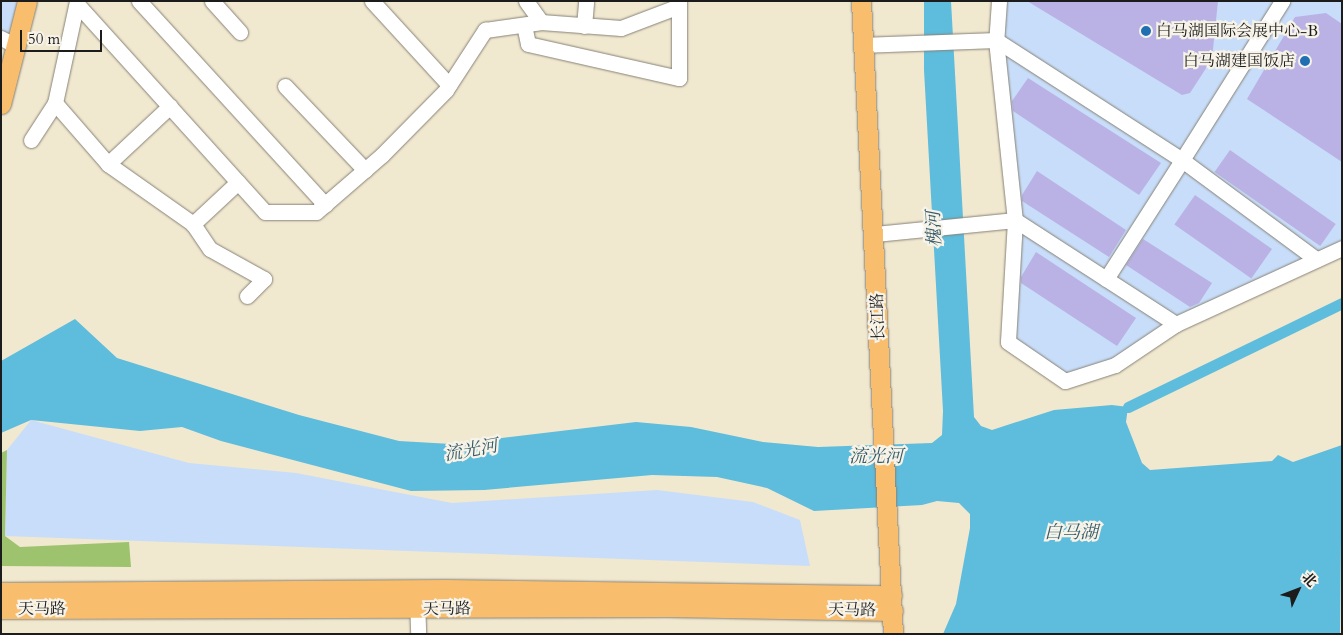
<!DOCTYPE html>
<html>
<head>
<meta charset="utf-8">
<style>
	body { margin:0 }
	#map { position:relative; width:1343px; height:635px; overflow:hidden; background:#f1e8d0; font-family:Cardo,"Noto Serif SC",serif }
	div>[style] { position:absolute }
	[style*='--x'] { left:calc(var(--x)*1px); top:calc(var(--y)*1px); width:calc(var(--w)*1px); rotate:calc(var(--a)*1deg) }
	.built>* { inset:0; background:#c8ddf9 }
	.green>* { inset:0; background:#9dc36e }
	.water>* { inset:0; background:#5ebcdc }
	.canal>* { height:11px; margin:-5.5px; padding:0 5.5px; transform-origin:5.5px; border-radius:5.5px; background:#5ebcdc }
	.building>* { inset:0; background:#bab2e4; transform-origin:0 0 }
	.roads { filter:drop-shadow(0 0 1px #868276) drop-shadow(0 0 1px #868276) }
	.minor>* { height:15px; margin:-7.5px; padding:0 7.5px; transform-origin:7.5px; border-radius:7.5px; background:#fff }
	.major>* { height:19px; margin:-9.5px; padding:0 9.5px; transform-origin:9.5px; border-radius:9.5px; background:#f9be6d }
	.dots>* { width:14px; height:14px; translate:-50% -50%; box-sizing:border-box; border:2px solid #f7f3e8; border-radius:50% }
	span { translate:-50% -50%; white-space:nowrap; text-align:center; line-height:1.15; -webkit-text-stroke:4.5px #f7f3e8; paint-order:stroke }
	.poi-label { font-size:16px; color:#1c1c1c }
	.left { translate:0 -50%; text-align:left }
	.right { translate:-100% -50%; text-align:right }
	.street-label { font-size:16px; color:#1c1c1c }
	.water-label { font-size:18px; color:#365c69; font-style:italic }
	.frame { position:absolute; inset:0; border:2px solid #1c1c1c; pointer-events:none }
	.north { position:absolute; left:1273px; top:565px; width:50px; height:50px; -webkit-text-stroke:4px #f7f3e8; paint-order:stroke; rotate:47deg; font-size:14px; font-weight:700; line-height:20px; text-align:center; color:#1c1c1c }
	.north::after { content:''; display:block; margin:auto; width:18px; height:22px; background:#1c1c1c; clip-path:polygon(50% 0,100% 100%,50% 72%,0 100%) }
	.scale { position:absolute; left:20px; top:30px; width:82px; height:22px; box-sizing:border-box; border:2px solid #1c1c1c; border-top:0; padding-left:6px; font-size:15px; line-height:18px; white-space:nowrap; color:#1c1c1c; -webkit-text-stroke:4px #f7f3e8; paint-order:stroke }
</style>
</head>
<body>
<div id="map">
	<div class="built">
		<div style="clip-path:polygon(1px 1px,18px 1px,7px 44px,1px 40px)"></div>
		<div style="clip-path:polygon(999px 1px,1342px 1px,1342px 248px,1176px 324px,1115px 365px,1065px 381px,1008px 342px,1015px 220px)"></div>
		<div style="clip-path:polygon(31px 420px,189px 463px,296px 473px,452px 503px,657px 490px,753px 502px,800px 520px,810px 566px,5px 536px,7px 450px)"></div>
	</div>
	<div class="green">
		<div style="clip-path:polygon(7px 450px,5px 536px,20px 547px,129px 542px,131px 567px,1px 566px,1px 453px)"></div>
	</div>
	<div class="water">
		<div style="clip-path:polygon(924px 1px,951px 1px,974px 417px,981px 426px,992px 430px,1054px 410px,1112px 405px,1128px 407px,1126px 422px,1142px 463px,1150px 470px,1272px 461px,1278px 455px,1293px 462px,1342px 445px,1340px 634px,943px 634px,956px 604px,970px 528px,970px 514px,959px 503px,937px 501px,922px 505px,814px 511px,767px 488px,717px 477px,652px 475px,484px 490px,411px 491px,221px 441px,182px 427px,140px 431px,31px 420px,1px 433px,1px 361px,75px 319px,117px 358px,299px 415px,399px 441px,451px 444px,636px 422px,691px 427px,763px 442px,818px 447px,932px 443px,942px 435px,943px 411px,924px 70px)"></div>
	</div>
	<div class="canal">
		<div style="--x:1128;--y:407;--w:238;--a:-25.9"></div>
	</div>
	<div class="building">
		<div style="clip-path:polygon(1027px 1px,1218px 1px,1212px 59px,1190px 93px,1182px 95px)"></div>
		<div style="clip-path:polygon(1326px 13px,1342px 24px,1342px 162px,1247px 99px,1295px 17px)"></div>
		<div style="clip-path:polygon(1028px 78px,1161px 163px,1139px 195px,1013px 111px,1012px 101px)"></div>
		<div style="left:1230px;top:150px;width:129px;height:27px;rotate:35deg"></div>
		<div style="clip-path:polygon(1037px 171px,1126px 230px,1109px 257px,1022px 201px,1022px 195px)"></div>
		<div style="left:1195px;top:195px;width:94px;height:36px;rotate:35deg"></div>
		<div style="clip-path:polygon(1143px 239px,1212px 283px,1199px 303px,1190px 307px,1126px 265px)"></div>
		<div style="clip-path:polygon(1036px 252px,1136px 318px,1117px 346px,1021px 283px,1021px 277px)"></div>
	</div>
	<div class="roads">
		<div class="minor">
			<div style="--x:139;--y:1;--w:276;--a:47.6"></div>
			<div style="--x:212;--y:1;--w:42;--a:47.9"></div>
			<div style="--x:372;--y:1;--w:114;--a:47.5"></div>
			<div style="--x:526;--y:1;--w:26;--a:54"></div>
			<div style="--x:999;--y:1;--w:39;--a:94"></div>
			<div style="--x:996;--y:40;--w:181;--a:84"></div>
			<div style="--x:1015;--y:220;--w:122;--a:93.3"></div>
			<div style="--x:1008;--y:342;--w:69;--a:34.4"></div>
			<div style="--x:1065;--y:381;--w:52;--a:-17.7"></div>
			<div style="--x:1115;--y:365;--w:73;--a:-33.9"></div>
			<div style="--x:1176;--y:324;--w:183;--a:-24.6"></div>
			<div style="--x:77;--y:4;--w:280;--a:47.9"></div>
			<div style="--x:265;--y:212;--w:51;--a:0"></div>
			<div style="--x:316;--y:212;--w:87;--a:-40.8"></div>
			<div style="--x:382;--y:155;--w:91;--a:-45.4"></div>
			<div style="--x:446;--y:90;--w:72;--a:-57"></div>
			<div style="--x:485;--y:30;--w:57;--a:-8.1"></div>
			<div style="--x:541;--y:22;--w:80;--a:4.3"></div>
			<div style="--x:621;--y:28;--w:62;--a:-20.8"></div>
			<div style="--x:524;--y:25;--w:19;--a:78"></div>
			<div style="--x:528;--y:44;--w:155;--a:12.7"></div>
			<div style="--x:679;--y:78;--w:77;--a:-90"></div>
			<div style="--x:584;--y:26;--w:25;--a:-85"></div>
			<div style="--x:1;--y:38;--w:17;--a:28"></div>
			<div style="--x:861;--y:45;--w:135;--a:-2.1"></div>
			<div style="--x:996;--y:40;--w:221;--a:32.8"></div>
			<div style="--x:1182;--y:160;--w:188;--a:-57.8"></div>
			<div style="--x:285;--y:86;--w:116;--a:46.4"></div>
			<div style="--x:55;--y:103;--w:104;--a:-77.8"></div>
			<div style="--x:170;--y:106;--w:85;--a:136.9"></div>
			<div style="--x:108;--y:164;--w:104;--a:35.2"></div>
			<div style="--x:31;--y:140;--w:44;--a:-57"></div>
			<div style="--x:55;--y:103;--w:81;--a:49"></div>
			<div style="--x:238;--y:182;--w:62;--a:137"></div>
			<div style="--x:193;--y:224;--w:30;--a:56"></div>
			<div style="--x:210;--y:249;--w:62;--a:29.1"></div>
			<div style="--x:264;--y:279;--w:24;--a:135"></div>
			<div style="--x:875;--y:234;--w:141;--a:-5.7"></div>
			<div style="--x:1015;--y:220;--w:192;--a:32.9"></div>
			<div style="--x:1106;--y:279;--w:141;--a:-57.4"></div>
			<div style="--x:1182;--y:160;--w:167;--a:36.5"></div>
			<div style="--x:417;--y:599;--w:35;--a:88"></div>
		</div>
		<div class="major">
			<div style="--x:861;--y:1;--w:634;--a:87.11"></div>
			<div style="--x:1;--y:104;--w:106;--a:-75.8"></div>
			<div style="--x:1;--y:592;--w:444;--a:-0.4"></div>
			<div style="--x:445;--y:589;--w:447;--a:0.8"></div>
			<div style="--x:1;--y:609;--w:667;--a:-0.17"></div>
			<div style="--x:668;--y:607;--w:225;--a:1"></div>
		</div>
	</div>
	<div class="dots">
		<div style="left:1146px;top:31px;background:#1f6fb2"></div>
		<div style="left:1305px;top:61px;background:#1f6fb2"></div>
	</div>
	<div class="poi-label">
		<span class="left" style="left:1156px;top:31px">白马湖国际会展中心-B</span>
		<span class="right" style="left:1295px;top:61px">白马湖建国饭店</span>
	</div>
	<div class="street-label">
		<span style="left:878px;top:317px;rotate:-92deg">长江路</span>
		<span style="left:42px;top:609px">天马路</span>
		<span style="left:447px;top:609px;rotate:-1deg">天马路</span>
		<span style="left:852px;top:610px;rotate:1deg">天马路</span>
	</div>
	<div class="water-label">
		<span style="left:935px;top:229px;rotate:-93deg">槐河</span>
		<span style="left:471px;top:451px;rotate:-10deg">流光河</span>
		<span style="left:876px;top:457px">流光河</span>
		<span style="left:1071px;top:533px">白马湖</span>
	</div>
	<div class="frame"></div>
	<div class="north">北</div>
	<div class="scale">50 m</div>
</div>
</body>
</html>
